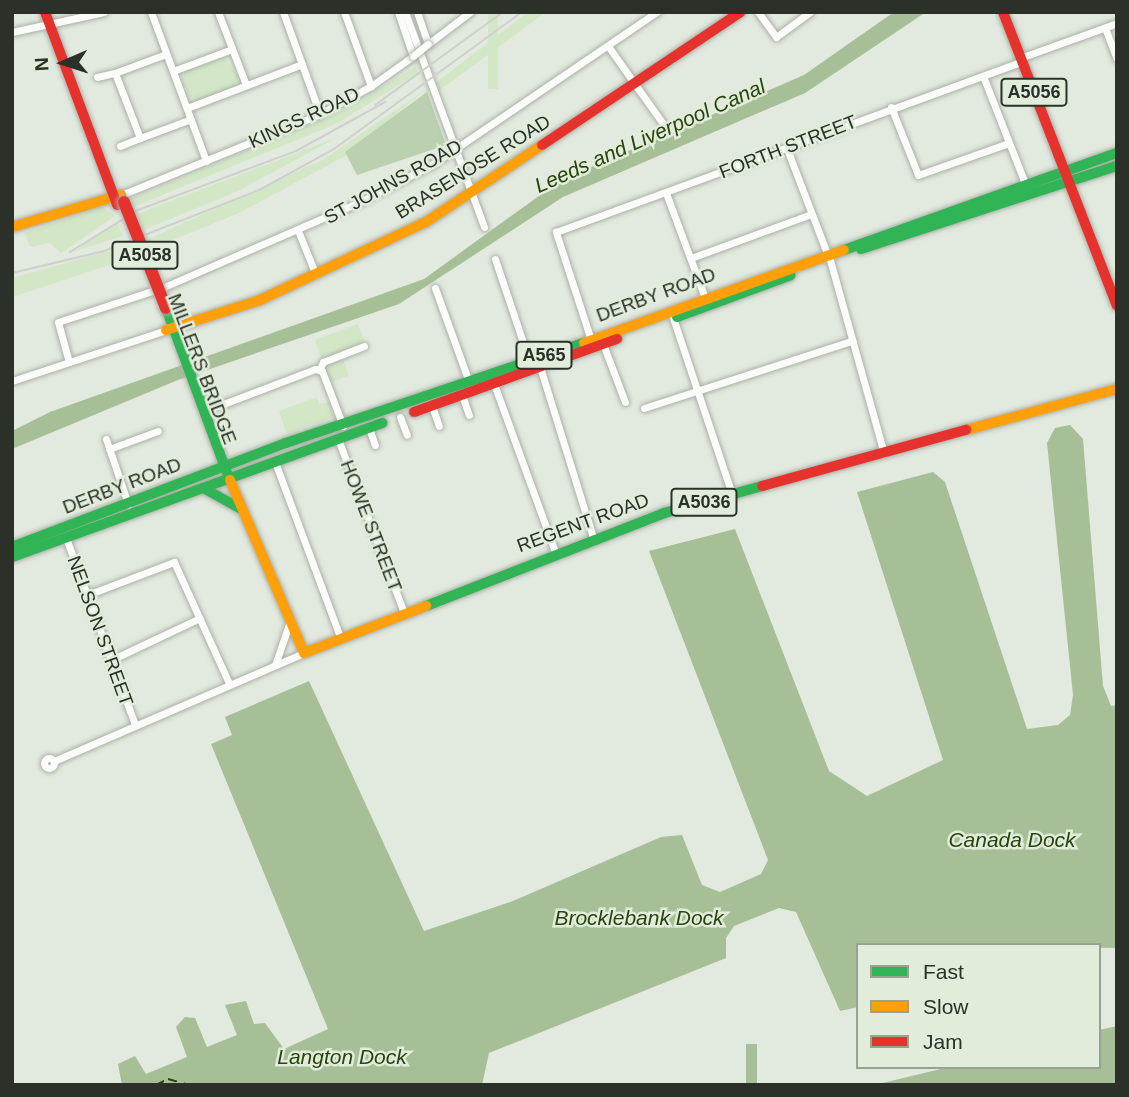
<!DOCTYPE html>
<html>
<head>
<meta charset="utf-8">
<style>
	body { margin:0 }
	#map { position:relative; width:1129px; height:1097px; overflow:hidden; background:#e2e9de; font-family:Helvetica,sans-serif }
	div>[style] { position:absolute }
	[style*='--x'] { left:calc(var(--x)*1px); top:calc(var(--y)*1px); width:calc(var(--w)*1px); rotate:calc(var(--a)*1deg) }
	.green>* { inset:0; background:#d3e7c6; transform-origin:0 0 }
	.forest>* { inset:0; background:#bad0ae }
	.water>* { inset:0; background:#a6bf97; transform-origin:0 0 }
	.ferry>* { height:2px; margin-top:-1px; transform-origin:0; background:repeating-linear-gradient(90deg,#28450e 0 9px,transparent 0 16px) }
	.roads { filter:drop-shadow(0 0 2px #abb0a8) drop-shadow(0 0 2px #abb0a8) }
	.street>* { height:7px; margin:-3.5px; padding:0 3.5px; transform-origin:3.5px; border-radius:3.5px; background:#fbfcfa }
	.street>.ring { margin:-3.5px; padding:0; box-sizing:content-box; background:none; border:7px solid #fbfcfa; border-radius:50% }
	.fast>* { height:10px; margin:-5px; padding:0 5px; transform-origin:5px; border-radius:5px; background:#30b455 }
	.slow>* { height:10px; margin:-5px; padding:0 5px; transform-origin:5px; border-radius:5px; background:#ff9f0a }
	.jam>* { height:10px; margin:-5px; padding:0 5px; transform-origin:5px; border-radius:5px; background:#e5322d }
	.rail>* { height:2px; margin:-1px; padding:0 1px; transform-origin:1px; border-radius:1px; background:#ced0cd }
	.bridges { filter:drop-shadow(0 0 2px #abb0a8) drop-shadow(0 0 2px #abb0a8) }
	.street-bridge>* { height:7px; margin:-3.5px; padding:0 3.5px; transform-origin:3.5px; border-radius:3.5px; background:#fbfcfa }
	.jam-bridge>* { height:12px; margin:-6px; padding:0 6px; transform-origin:6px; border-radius:6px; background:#e5322d }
	span { translate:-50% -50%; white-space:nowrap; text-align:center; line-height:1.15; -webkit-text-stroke:5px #e1edda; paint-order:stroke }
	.shield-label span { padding:2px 5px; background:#e1edda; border:2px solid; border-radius:5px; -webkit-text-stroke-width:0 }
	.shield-label { font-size:18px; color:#2b3029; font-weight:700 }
	.street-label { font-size:19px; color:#2b3029 }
	.water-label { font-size:21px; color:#28450e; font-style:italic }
	.frame { position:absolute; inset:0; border:14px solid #2b3029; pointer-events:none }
	.legend { position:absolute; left:856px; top:943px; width:245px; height:126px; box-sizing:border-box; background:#e1edda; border:2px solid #98a193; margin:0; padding:9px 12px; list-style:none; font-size:21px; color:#2b3029 }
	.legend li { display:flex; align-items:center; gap:14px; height:35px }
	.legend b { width:35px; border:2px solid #98a193 }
	.north { position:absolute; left:28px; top:28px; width:70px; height:70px; -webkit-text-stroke:5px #e1edda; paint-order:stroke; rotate:267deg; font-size:19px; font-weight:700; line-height:28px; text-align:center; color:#2b3029 }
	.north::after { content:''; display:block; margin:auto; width:24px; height:32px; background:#2b3029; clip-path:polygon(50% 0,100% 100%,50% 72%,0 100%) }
</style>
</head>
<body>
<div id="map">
	<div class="green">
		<div style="left:488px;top:12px;width:10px;height:77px"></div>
		<div style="clip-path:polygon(528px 12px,546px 12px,440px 90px,434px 84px)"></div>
		<div style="clip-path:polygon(223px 56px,239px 78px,235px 87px,197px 102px,189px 96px,182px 78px,186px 69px)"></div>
		<div style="clip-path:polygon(416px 67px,418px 73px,338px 123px,133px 207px,130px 199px,336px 114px)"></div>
		<div style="clip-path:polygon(425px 90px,347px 155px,237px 214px,150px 249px,146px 240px,324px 159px)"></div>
		<div style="clip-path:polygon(338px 137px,236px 192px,143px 230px,137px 214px)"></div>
		<div style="clip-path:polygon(102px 207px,115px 216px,61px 253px,50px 243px,30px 247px,25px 233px)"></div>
		<div style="clip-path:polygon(118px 224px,123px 236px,76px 251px,92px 238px)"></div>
		<div style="clip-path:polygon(127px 246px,131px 258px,12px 297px,12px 278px)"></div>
		<div style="left:358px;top:324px;width:20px;height:46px;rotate:70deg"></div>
		<div style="left:342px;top:356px;width:21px;height:20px;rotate:71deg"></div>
		<div style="clip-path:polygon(317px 397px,319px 404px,329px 402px,334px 417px,287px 434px,279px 411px)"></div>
	</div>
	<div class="forest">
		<div style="clip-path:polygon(427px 92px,446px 145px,357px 175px,345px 152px)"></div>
	</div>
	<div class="water">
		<div style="clip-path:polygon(894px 12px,926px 12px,805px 93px,563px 197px,399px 304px,178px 380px,12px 449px,12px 431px,50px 412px,424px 279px,561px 180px,804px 75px)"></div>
		<div style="clip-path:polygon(1070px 425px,1083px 439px,1103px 686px,1111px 706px,1117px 705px,1117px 948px,858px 945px,858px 1007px,840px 1011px,796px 912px,779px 908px,734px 926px,726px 938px,726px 958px,489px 1053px,482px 1085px,122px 1085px,118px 1064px,135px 1056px,146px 1074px,187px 1057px,176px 1027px,185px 1017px,195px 1018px,207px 1047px,237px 1035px,225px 1005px,246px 1001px,254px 1024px,265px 1023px,284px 1049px,328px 1029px,211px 744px,232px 735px,225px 717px,309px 681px,424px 931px,513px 901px,661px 837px,682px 835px,702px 885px,720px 892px,761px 874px,768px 860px,649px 551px,735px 529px,829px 771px,867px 796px,943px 760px,857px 492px,933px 472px,945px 482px,1027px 729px,1058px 725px,1070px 715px,1073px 695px,1047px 443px,1055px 428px)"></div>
		<div style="clip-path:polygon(1117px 1026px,1117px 1085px,874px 1085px,949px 1067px,1099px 1067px,1099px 1030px)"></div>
		<div style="left:746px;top:1044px;width:11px;height:41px"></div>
	</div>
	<div class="ferry">
		<div style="--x:156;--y:1085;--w:13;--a:-27"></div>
		<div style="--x:168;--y:1079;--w:22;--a:16"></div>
	</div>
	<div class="roads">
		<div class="street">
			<div style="--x:151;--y:12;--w:159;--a:69.7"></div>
			<div style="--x:218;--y:12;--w:78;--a:69"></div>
			<div style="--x:283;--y:12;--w:109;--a:70.1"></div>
			<div style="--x:344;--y:12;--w:79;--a:70"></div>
			<div style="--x:405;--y:12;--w:229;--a:69.8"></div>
			<div style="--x:417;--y:12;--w:34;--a:71"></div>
			<div style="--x:428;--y:44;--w:53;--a:-37.3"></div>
			<div style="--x:758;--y:12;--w:31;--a:54"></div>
			<div style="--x:776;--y:37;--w:42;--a:-36.3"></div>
			<div style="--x:1105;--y:28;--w:33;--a:69"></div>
			<div style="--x:12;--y:32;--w:94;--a:-12.3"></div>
			<div style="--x:608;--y:46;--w:100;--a:54.7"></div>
			<div style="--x:166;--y:54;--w:54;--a:159.6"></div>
			<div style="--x:115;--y:73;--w:70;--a:69"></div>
			<div style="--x:140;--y:138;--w:54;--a:-20.4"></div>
			<div style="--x:1020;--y:58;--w:103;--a:-19.8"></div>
			<div style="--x:173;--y:71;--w:63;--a:-20.4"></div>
			<div style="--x:983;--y:76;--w:118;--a:68.6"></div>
			<div style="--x:97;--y:77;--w:18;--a:-13"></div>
			<div style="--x:891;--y:107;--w:73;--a:68.3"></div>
			<div style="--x:918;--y:175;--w:96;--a:-19.4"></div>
			<div style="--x:187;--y:108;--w:123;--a:-20.9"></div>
			<div style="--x:120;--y:146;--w:22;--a:-22"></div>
			<div style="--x:787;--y:149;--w:111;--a:69"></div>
			<div style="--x:666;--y:193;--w:112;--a:69.6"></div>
			<div style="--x:121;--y:195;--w:215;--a:-22.1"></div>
			<div style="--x:320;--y:114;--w:58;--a:-28.8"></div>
			<div style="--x:371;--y:86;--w:52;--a:-35.5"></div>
			<div style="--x:413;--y:56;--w:46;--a:-108.8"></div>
			<div style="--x:299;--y:233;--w:45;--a:68"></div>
			<div style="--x:691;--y:258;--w:128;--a:-20.1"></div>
			<div style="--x:495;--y:259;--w:107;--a:71.4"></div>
			<div style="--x:830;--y:260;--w:201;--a:74.4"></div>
			<div style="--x:435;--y:288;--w:100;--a:70.1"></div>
			<div style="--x:673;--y:318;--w:186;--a:71.5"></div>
			<div style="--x:591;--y:340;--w:114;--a:-108"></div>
			<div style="--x:556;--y:232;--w:495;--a:-20.1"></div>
			<div style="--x:603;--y:344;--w:62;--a:69.2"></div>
			<div style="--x:69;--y:362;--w:41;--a:-105.4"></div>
			<div style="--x:58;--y:322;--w:112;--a:-18.3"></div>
			<div style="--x:164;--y:287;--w:218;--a:-23.5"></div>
			<div style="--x:364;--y:200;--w:78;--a:-27.6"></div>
			<div style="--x:433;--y:164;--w:271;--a:-34.2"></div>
			<div style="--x:540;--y:367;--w:178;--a:72.7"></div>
			<div style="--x:319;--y:370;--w:9;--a:-63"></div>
			<div style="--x:323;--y:362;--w:44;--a:-21.3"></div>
			<div style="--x:12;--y:381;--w:162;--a:-18.3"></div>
			<div style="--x:494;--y:384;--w:179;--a:70"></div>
			<div style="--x:462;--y:395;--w:21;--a:71"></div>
			<div style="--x:218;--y:406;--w:104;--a:-20.9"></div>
			<div style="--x:315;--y:369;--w:7;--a:16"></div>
			<div style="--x:322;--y:371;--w:59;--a:69.1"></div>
			<div style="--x:432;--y:406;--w:21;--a:71"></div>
			<div style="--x:644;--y:408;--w:219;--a:-17.9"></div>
			<div style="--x:400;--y:417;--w:19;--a:69"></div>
			<div style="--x:369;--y:428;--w:18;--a:71"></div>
			<div style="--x:106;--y:439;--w:69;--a:71.3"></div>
			<div style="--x:338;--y:439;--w:186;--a:69.2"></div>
			<div style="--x:109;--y:449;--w:52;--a:-20.2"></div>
			<div style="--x:275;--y:462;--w:189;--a:69.6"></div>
			<div style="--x:66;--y:538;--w:199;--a:69.7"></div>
			<div style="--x:87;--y:595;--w:93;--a:-20.8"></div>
			<div style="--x:174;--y:562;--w:133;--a:65.6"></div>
			<div style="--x:111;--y:660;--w:98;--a:-25.3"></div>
			<div style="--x:275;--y:665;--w:43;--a:-71.1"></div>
			<div class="ring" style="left:44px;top:758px;width:3px;height:3px"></div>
			<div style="--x:54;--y:761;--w:272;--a:-23.4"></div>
		</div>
		<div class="fast">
			<div style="--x:861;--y:249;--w:269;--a:-18"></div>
			<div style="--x:844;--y:250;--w:290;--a:-19.6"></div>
			<div style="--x:166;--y:308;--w:176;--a:69.7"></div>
			<div style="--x:677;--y:317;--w:121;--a:-20.2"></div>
			<div style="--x:205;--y:489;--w:39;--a:29"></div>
			<div style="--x:12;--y:547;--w:293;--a:-20.8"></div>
			<div style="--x:286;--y:443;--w:314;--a:-18.6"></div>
			<div style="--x:12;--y:557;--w:394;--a:-19.9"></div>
			<div style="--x:426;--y:606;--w:256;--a:-21.3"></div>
			<div style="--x:664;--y:513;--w:102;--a:-15.4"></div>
		</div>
		<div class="slow">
			<div style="--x:12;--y:227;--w:114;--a:-16.4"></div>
			<div style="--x:166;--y:330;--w:99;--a:-17.7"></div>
			<div style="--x:260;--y:300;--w:183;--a:-25.2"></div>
			<div style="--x:426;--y:222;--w:139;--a:-33.6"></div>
			<div style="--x:584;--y:343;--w:276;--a:-19.7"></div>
			<div style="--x:966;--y:430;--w:156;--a:-15.2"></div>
			<div style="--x:230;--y:480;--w:188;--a:66.8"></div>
			<div style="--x:304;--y:653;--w:131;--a:-21.1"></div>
		</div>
		<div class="jam">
			<div style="--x:45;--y:12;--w:206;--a:69.5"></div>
			<div style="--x:1003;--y:12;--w:315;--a:68.8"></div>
			<div style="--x:542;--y:145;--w:239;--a:-33.8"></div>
			<div style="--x:414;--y:412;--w:216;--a:-19.8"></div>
			<div style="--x:762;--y:486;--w:212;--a:-15.4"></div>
		</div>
	</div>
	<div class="rail">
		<div style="--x:375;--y:105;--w:158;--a:-36"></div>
		<div style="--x:70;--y:252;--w:80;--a:-31.7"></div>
		<div style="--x:138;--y:210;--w:169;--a:-20.5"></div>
		<div style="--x:296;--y:151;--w:102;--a:-28.8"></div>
		<div style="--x:12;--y:273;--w:95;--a:-13.4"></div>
		<div style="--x:104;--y:251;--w:169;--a:-21.5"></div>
		<div style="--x:261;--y:189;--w:83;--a:-28.7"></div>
		<div style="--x:334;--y:149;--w:233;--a:-36.1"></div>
	</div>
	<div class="bridges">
		<div class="street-bridge">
			<div style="--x:413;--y:56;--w:19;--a:-39"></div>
		</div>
		<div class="jam-bridge">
			<div style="--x:124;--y:202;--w:114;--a:68.4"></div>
		</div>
	</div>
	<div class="shield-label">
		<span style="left:1034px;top:92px">A5056</span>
		<span style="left:145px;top:255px">A5058</span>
		<span style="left:544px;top:355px">A565</span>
		<span style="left:704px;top:502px">A5036</span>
	</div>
	<div class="street-label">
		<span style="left:304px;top:118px;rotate:-25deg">KINGS ROAD</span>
		<span style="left:788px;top:147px;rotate:-21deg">FORTH STREET</span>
		<span style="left:473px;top:167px;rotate:-32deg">BRASENOSE ROAD</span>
		<span style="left:393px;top:182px;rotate:-29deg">ST JOHNS ROAD</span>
		<span style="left:656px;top:295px;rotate:-20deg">DERBY ROAD</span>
		<span style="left:202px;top:369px;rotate:69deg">MILLERS BRIDGE</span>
		<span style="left:122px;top:486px;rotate:-21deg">DERBY ROAD</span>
		<span style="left:583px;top:523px;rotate:-20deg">REGENT ROAD</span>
		<span style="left:371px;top:526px;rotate:69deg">HOWE STREET</span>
		<span style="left:100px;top:631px;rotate:70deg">NELSON STREET</span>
	</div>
	<div class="water-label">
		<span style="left:650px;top:136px;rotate:-24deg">Leeds and Liverpool Canal</span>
		<span style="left:1012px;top:840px">Canada Dock</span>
		<span style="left:639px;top:918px">Brocklebank Dock</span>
		<span style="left:342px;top:1057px">Langton Dock</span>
	</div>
	<div class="frame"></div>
	<ul class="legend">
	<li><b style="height:9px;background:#30b455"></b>Fast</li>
	<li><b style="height:9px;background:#ff9f0a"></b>Slow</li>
	<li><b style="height:9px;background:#e5322d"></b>Jam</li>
	</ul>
	<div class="north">N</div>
</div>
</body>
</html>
